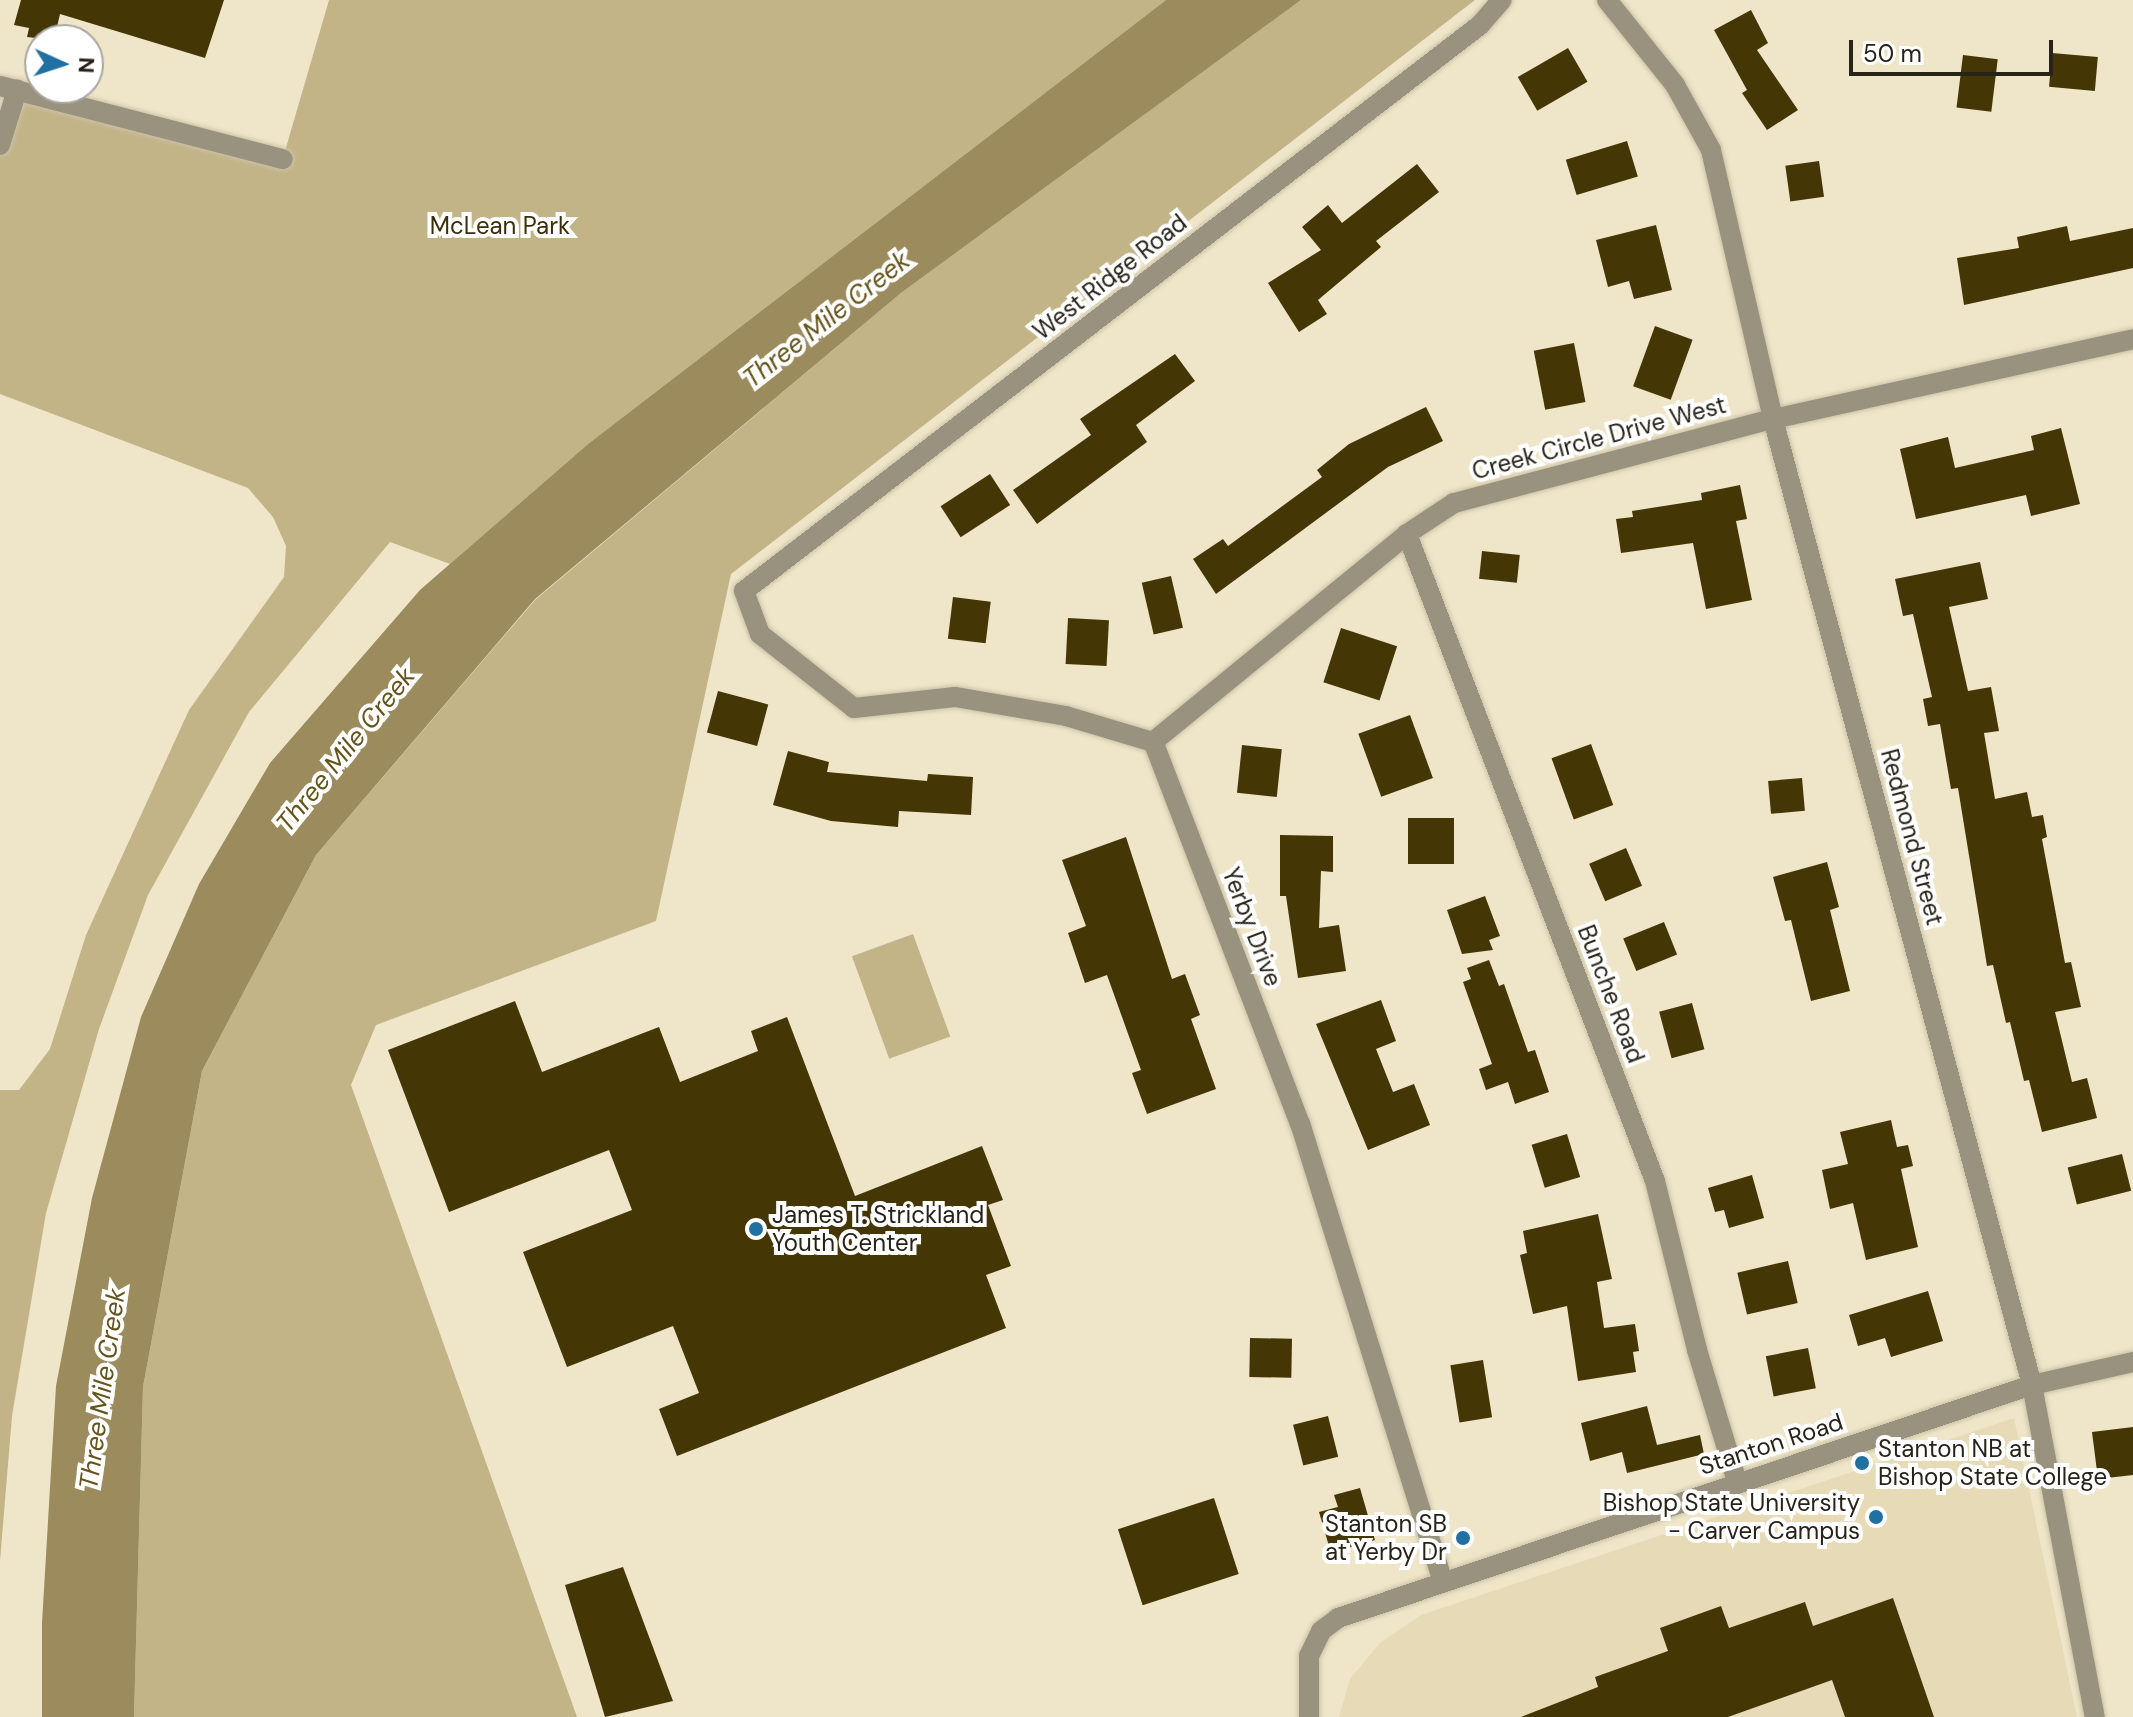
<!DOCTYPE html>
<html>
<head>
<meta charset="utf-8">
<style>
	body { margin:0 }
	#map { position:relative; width:2133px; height:1717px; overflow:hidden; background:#efe5c8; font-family:"DM Sans",sans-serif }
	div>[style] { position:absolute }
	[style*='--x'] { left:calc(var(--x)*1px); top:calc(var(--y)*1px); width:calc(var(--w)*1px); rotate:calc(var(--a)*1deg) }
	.built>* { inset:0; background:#e7dab7 }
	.green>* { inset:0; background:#c3b488; transform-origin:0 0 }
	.water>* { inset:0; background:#9b8b5d }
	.building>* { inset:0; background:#453605; transform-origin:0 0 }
	.roads { filter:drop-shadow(0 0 2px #cbc2a8) drop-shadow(0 0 2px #cbc2a8) }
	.minor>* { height:20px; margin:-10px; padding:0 10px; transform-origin:10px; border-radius:10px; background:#99927e }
	.tertiary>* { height:20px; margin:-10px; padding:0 10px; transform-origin:10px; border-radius:10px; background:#99927e }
	.dots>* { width:22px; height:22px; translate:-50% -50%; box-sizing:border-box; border:4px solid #fff; border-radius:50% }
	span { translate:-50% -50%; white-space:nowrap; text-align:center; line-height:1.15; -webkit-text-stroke:8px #fff; paint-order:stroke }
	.park-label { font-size:24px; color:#3a2e06 }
	.street-label { font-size:24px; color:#272318 }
	.poi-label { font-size:24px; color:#272318 }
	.left { translate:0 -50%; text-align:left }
	.right { translate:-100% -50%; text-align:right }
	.water-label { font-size:26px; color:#64531b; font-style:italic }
	.north { position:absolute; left:24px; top:24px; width:80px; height:80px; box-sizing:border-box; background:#fff; border:2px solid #a9a7a3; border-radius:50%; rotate:93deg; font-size:22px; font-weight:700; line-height:32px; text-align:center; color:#272318 }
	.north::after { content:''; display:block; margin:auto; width:28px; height:36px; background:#2170a2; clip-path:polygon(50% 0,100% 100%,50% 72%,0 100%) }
	.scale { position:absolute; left:1849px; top:40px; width:204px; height:36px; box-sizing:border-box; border:4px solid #272318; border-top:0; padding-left:10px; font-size:24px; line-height:28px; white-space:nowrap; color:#272318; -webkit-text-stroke:6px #fff; paint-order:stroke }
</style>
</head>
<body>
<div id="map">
	<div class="built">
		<div style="clip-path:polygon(2014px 1418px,2077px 1717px,1339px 1717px,1350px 1679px,1380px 1643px,1421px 1615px)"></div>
	</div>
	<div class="green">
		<div style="clip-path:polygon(329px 0,1166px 0,588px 444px,450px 564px,390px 542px,249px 712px,148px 895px,99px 1029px,46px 1213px,12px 1416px,0 1561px,0 1090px,19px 1090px,50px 1049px,86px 935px,189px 710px,284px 577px,286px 546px,273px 517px,248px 488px,0 394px,0 145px,17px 90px,283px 158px)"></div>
		<div style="clip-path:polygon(1301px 0,1475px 0,731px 574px,656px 921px,376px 1025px,351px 1085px,577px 1717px,134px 1717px,143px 1387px,202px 1071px,316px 855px,535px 600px,901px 293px)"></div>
		<div style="left:913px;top:934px;width:109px;height:65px;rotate:70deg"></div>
	</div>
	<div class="water">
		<div style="clip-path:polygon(1166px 0,1301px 0,901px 293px,535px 599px,316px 855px,202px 1071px,143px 1387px,134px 1717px,42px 1717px,42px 1623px,56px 1386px,92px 1198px,141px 1017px,199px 884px,270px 763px,420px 590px,588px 444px)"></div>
	</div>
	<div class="building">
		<div style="clip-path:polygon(21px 0,224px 0,205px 58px,60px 14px,54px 40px,27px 37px,29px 28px,14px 25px)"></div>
		<div style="clip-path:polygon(1751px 10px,1768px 43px,1757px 50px,1798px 110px,1767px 130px,1742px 93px,1747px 90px,1714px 30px)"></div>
		<div style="left:1568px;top:48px;width:39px;height:58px;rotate:60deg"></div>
		<div style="left:2052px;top:53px;width:46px;height:34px;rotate:5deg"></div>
		<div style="left:1963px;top:55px;width:35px;height:53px;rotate:7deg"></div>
		<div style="left:1627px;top:141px;width:37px;height:64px;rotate:73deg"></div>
		<div style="left:1819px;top:161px;width:36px;height:34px;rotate:82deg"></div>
		<div style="clip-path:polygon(1417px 164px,1439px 192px,1376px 241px,1381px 247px,1318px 300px,1327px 314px,1299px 332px,1268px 283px,1321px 250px,1302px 227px,1328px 205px,1342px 223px)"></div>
		<div style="clip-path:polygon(1656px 225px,1672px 290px,1634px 299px,1629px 281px,1608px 287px,1596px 240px)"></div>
		<div style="clip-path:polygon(2067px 226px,2070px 241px,2133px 228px,2133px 268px,1964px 305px,1957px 258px,2019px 248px,2017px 237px)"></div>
		<div style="left:1655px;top:326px;width:40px;height:64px;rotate:20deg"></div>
		<div style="left:1574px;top:343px;width:60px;height:41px;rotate:79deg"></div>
		<div style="clip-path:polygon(1175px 354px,1195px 381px,1136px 425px,1147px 442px,1037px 524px,1013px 490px,1091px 435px,1080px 419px)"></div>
		<div style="clip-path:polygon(1426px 407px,1443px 441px,1388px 467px,1216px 594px,1193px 559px,1223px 539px,1228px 546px,1322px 477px,1317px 470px,1349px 444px)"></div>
		<div style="clip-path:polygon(2061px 428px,2080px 504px,2031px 516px,2026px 495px,1916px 519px,1900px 449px,1948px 437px,1955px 468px,2034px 450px,2031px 436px)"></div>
		<div style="left:990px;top:474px;width:37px;height:59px;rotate:57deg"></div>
		<div style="clip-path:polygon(1740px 485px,1747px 519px,1736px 521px,1752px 600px,1706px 609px,1693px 543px,1621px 553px,1616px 519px,1633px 517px,1632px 511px,1702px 500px,1701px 493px)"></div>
		<div style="left:1482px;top:551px;width:38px;height:28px;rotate:6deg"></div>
		<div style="clip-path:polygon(1980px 562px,1988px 599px,1949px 607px,1968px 691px,1991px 687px,1999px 731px,1984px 733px,1995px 799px,2027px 792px,2032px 817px,2043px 815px,2047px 837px,2042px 839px,2065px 963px,2071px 962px,2081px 1007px,2055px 1012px,2072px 1082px,2087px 1078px,2097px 1118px,2042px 1132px,2029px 1080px,2024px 1081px,2010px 1022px,2006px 1023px,1993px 965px,1987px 966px,1958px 788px,1951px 789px,1940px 724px,1928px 726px,1923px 699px,1932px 697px,1913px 614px,1903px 616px,1895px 579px)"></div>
		<div style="left:1171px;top:576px;width:53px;height:30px;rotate:77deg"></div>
		<div style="left:953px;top:597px;width:38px;height:42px;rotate:7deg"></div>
		<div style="left:1068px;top:618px;width:41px;height:46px;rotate:3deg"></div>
		<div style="left:1341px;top:628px;width:59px;height:57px;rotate:18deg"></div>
		<div style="left:718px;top:691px;width:52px;height:43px;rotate:15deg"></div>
		<div style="left:1410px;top:715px;width:67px;height:55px;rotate:70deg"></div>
		<div style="left:1591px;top:744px;width:65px;height:42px;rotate:70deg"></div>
		<div style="left:1242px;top:745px;width:40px;height:48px;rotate:6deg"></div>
		<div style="clip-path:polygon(788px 751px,829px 762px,827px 772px,927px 781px,928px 774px,973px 777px,971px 815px,899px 811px,898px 827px,831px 821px,773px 805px)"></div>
		<div style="left:1802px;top:778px;width:33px;height:34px;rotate:85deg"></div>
		<div style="left:1408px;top:818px;width:46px;height:46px"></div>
		<div style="clip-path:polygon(1280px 835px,1333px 836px,1333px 872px,1321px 871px,1319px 928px,1339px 925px,1346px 971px,1298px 978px,1286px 896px,1280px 896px)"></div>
		<div style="clip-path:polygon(1126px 837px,1172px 979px,1185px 974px,1200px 1015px,1191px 1019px,1216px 1089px,1147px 1114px,1132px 1073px,1141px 1070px,1107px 975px,1085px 983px,1068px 933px,1086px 926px,1062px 860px)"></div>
		<div style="left:1626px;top:848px;width:41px;height:40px;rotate:67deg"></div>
		<div style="clip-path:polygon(1827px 862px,1839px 907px,1830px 910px,1850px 991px,1811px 1001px,1791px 920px,1785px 921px,1773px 877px)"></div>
		<div style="clip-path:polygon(1485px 896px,1500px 936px,1489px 940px,1493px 950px,1462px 954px,1447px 910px)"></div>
		<div style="left:1664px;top:922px;width:35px;height:44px;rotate:68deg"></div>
		<div style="clip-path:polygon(1489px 960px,1499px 986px,1504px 984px,1528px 1052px,1535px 1050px,1549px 1092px,1515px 1104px,1508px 1082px,1486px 1090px,1479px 1069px,1492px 1064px,1463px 982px,1471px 979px,1467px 968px)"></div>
		<div style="clip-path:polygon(1381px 1000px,1396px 1041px,1376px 1049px,1393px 1092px,1414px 1084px,1430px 1125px,1368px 1150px,1316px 1024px)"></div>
		<div style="clip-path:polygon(515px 1001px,542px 1072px,659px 1027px,680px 1082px,758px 1051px,751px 1031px,787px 1017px,855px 1196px,982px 1146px,1003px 1200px,988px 1205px,1011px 1266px,986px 1275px,1006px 1328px,677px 1456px,659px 1409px,699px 1393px,673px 1326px,567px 1367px,523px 1252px,632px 1210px,609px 1150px,449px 1212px,388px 1050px)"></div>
		<div style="left:1692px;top:1003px;width:48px;height:34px;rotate:75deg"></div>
		<div style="clip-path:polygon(1891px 1120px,1897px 1147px,1908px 1145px,1913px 1166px,1901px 1169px,1918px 1247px,1866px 1260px,1853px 1203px,1830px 1209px,1822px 1170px,1848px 1164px,1840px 1132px)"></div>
		<div style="left:1567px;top:1134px;width:45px;height:37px;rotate:73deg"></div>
		<div style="left:2122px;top:1154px;width:38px;height:56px;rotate:76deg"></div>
		<div style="clip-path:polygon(1752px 1175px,1764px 1218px,1729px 1228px,1724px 1210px,1715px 1212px,1708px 1188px)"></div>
		<div style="clip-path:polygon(1598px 1214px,1612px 1279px,1597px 1282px,1604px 1328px,1635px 1324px,1639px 1351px,1633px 1352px,1636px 1372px,1578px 1381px,1567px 1306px,1533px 1314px,1520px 1255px,1527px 1253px,1523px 1231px)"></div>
		<div style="left:1788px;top:1261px;width:43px;height:52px;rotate:77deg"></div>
		<div style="clip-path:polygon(1928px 1291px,1943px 1341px,1891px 1357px,1885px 1338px,1858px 1346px,1849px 1315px)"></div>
		<div style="left:1250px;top:1338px;width:42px;height:39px;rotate:1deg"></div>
		<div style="left:1808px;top:1348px;width:41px;height:43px;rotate:79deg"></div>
		<div style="left:1483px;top:1360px;width:58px;height:33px;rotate:81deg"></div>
		<div style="clip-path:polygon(1647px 1406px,1657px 1445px,1700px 1435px,1704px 1454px,1627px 1473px,1622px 1452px,1590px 1461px,1581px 1423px)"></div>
		<div style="left:1328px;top:1416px;width:42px;height:36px;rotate:76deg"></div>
		<div style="clip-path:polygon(2133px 1427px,2133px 1475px,2098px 1479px,2092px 1432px)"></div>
		<div style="clip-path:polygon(1360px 1488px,1375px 1540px,1331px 1553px,1319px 1512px,1338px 1507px,1334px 1495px)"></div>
		<div style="left:1214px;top:1498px;width:80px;height:101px;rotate:72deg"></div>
		<div style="clip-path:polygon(623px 1567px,673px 1701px,605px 1717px,565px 1585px)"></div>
		<div style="clip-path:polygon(1893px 1598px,1934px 1717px,1845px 1717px,1832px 1680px,1728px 1717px,1521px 1717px,1598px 1687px,1595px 1677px,1668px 1651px,1660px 1628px,1721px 1606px,1729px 1628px,1805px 1602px,1813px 1626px)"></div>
	</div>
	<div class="roads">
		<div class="minor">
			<div style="--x:1607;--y:0;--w:109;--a:51.3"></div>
			<div style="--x:1675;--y:85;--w:74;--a:61"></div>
			<div style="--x:1711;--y:150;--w:276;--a:77"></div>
			<div style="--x:1773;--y:419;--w:1000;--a:74.99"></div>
			<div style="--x:2032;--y:1385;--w:338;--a:79.3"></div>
			<div style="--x:0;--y:86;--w:292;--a:14.5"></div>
			<div style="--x:0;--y:145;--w:58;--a:-72.8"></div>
			<div style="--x:1407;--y:534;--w:693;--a:69.03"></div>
			<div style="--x:1655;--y:1181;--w:174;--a:76"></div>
			<div style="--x:1697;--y:1350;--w:138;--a:73.1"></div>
			<div style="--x:1153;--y:742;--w:328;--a:-39.3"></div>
			<div style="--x:1407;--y:534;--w:56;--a:-33.4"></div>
			<div style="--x:1454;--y:503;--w:330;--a:-14.8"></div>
			<div style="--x:1773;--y:419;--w:369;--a:-12.5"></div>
			<div style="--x:1442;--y:1579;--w:477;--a:-107.3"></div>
			<div style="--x:1300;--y:1124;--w:409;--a:-111"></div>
			<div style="--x:1153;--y:742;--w:91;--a:-163.4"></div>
			<div style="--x:1066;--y:716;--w:113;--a:-170.3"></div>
			<div style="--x:955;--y:697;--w:102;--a:173.8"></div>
			<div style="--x:854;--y:708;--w:120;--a:-141.8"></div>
			<div style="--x:760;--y:634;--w:46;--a:-110.4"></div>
			<div style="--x:744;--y:591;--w:928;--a:-37.56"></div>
			<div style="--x:1480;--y:25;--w:33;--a:-49"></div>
		</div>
		<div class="tertiary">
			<div style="--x:1309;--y:1717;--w:61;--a:-90"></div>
			<div style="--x:1309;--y:1656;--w:28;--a:-64"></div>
			<div style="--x:1321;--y:1631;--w:21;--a:-37"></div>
			<div style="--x:1338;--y:1618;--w:732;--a:-18.56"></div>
			<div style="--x:2032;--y:1385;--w:104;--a:-12.8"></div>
		</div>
	</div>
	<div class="dots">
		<div style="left:756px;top:1229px;background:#2170a2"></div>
		<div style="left:1862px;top:1463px;background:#2170a2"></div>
		<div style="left:1876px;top:1517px;background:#2170a2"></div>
		<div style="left:1463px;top:1538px;background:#2170a2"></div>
	</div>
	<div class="park-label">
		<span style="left:500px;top:226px">McLean Park</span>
	</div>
	<div class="street-label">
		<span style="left:1110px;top:277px;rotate:-38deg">West Ridge Road</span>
		<span style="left:1599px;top:438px;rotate:-15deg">Creek Circle Drive West</span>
		<span style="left:1912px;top:837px;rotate:75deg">Redmond Street</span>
		<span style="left:1252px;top:927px;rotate:69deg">Yerby Drive</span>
		<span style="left:1611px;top:994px;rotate:69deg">Bunche Road</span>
		<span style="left:1771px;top:1444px;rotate:-18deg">Stanton Road</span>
	</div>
	<div class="poi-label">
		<span class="left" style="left:772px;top:1229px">James T. Strickland<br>Youth Center</span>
		<span class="left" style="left:1878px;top:1463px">Stanton NB at<br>Bishop State College</span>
		<span class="right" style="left:1860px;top:1517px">Bishop State University<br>- Carver Campus</span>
		<span class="right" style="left:1447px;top:1538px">Stanton SB<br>at Yerby Dr</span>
	</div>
	<div class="water-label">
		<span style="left:827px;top:320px;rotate:-38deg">Three Mile Creek</span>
		<span style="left:346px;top:750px;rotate:-51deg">Three Mile Creek</span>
		<span style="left:103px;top:1389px;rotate:-82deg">Three Mile Creek</span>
	</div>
	<div class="north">N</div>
	<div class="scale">50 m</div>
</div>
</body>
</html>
